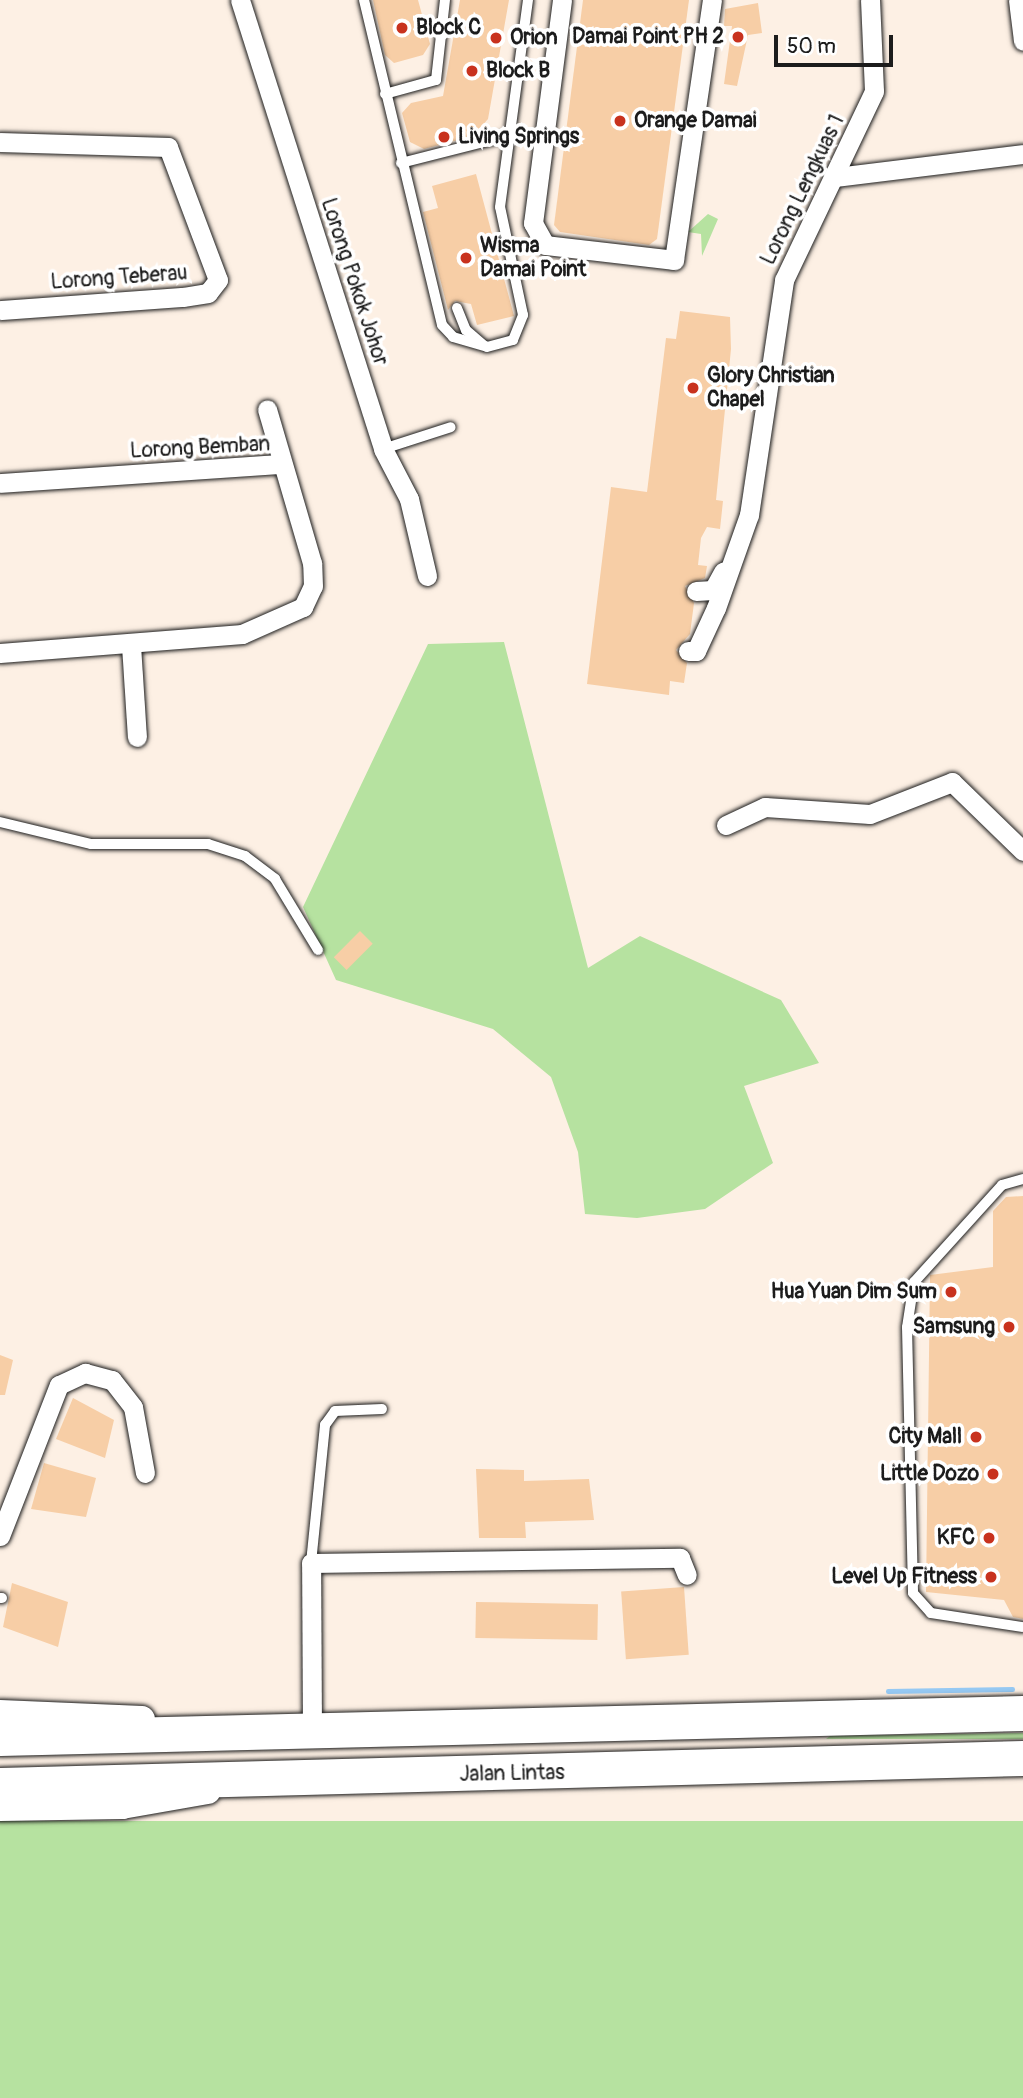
<!DOCTYPE html>
<html>
<head>
<meta charset="utf-8">
<style>
	body { margin:0 }
	#map { position:relative; width:1023px; height:2098px; overflow:hidden; background:#fdf0e4; font-family:Pangolin,sans-serif }
	div>[style] { position:absolute }
	[style*='--x'] { left:calc(var(--x)*1px); top:calc(var(--y)*1px); width:calc(var(--w)*1px); rotate:calc(var(--a)*1deg) }
	.green>* { inset:0; background:#b6e2a0; transform-origin:0 0 }
	.stream>* { height:4.5px; margin:-2.25px; padding:0 2.25px; transform-origin:2.25px; border-radius:2.25px; background:#96c9f3 }
	.building>* { inset:0; background:#f7cea6; transform-origin:0 0 }
	.roads { filter:drop-shadow(0 0 2px #1c1c1c) drop-shadow(0 0 2px #1c1c1c) }
	.lane>* { height:10px; margin:-5px; padding:0 5px; transform-origin:5px; border-radius:5px; background:#fff }
	.street>* { height:19px; margin:-9.5px; padding:0 9.5px; transform-origin:9.5px; border-radius:9.5px; background:#fff }
	.secondary>* { height:26px; margin:-13px; padding:0 13px; transform-origin:13px; border-radius:13px; background:#fff }
	.highway>* { height:35px; margin:-17.5px; padding:0 17.5px; transform-origin:17.5px; border-radius:17.5px; background:#fff }
	.dots>* { width:19px; height:19px; translate:-50% -50%; box-sizing:border-box; border:4px solid #fff; border-radius:50% }
	span { translate:-50% -50%; white-space:nowrap; text-align:center; line-height:1.15; -webkit-text-stroke:7px #fff; paint-order:stroke }
	.poi-label { font-size:21px; color:#1c1c1c; font-weight:700 }
	.left { translate:0 -50%; text-align:left }
	.right { translate:-100% -50%; text-align:right }
	.street-label { font-size:21px; color:#1c1c1c }
	.scale { position:absolute; left:774px; top:35px; width:119px; height:32px; box-sizing:border-box; border:4px solid #1c1c1c; border-top:0; padding-left:9px; font-size:21px; line-height:24px; white-space:nowrap; color:#1c1c1c; -webkit-text-stroke:5px #fff; paint-order:stroke }
</style>
</head>
<body>
<div id="map">
	<div class="green">
		<div style="clip-path:polygon(708px 214px,718px 219px,702px 256px,701px 234px,688px 232px)"></div>
		<div style="clip-path:polygon(504px 642px,588px 968px,640px 936px,781px 1000px,819px 1063px,744px 1086px,773px 1163px,705px 1209px,637px 1218px,585px 1214px,578px 1152px,551px 1077px,493px 1029px,336px 980px,303px 907px,428px 644px)"></div>
		<div style="clip-path:polygon(1023px 1733px,1023px 1739px,826px 1739px,830px 1736px)"></div>
		<div style="left:1023px;top:1821px;width:277px;height:1023px;rotate:90deg"></div>
	</div>
	<div class="stream">
		<div style="--x:888;--y:1691;--w:124;--a:-0.9"></div>
	</div>
	<div class="building">
		<div style="clip-path:polygon(373px 0,418px 0,430px 44px,423px 55px,394px 63px,385px 55px)"></div>
		<div style="clip-path:polygon(460px 0,509px 0,488px 119px,473px 136px,424px 149px,410px 142px,402px 113px,411px 103px,443px 96px)"></div>
		<div style="clip-path:polygon(583px 0,689px 0,657px 239px,649px 245px,560px 232px,554px 225px)"></div>
		<div style="clip-path:polygon(758px 3px,762px 33px,748px 35px,737px 86px,724px 84px,732px 26px,724px 26px,725px 9px)"></div>
		<div style="clip-path:polygon(476px 174px,514px 316px,477px 325px,471px 304px,455px 301px,448px 310px,423px 212px,438px 208px,432px 186px)"></div>
		<div style="clip-path:polygon(680px 311px,730px 317px,731px 349px,716px 500px,723px 501px,720px 529px,707px 527px,701px 538px,698px 565px,707px 566px,705px 578px,685px 586px,694px 603px,690px 634px,676px 650px,687px 663px,684px 683px,670px 681px,669px 695px,587px 684px,611px 487px,647px 492px,666px 338px,676px 339px)"></div>
		<div style="left:360px;top:931px;width:18px;height:37px;rotate:45deg"></div>
		<div style="clip-path:polygon(1023px 1196px,1023px 1619px,1013px 1617px,1004px 1600px,926px 1592px,930px 1275px,993px 1267px,993px 1211px,1006px 1197px)"></div>
		<div style="clip-path:polygon(0 1355px,13px 1360px,5px 1395px,0 1395px)"></div>
		<div style="clip-path:polygon(73px 1398px,114px 1420px,105px 1458px,56px 1439px)"></div>
		<div style="clip-path:polygon(44px 1463px,96px 1478px,86px 1517px,31px 1509px)"></div>
		<div style="clip-path:polygon(476px 1469px,524px 1470px,524px 1481px,589px 1479px,594px 1520px,525px 1522px,526px 1538px,479px 1538px)"></div>
		<div style="clip-path:polygon(12px 1583px,68px 1602px,58px 1647px,3px 1627px)"></div>
		<div style="left:684px;top:1587px;width:68px;height:63px;rotate:86deg"></div>
		<div style="left:476px;top:1602px;width:122px;height:36px;rotate:1deg"></div>
	</div>
	<div class="roads">
		<div class="lane">
			<div style="--x:364;--y:0;--w:334;--a:76.5"></div>
			<div style="--x:442;--y:325;--w:16;--a:47"></div>
			<div style="--x:453;--y:337;--w:35;--a:16"></div>
			<div style="--x:487;--y:347;--w:27;--a:-15"></div>
			<div style="--x:513;--y:340;--w:27;--a:-68"></div>
			<div style="--x:523;--y:315;--w:110;--a:-102"></div>
			<div style="--x:500;--y:207;--w:209;--a:-82.3"></div>
			<div style="--x:385;--y:94;--w:53;--a:-15.4"></div>
			<div style="--x:436;--y:80;--w:81;--a:-83.6"></div>
			<div style="--x:401;--y:163;--w:109;--a:-14.3"></div>
			<div style="--x:457;--y:308;--w:24;--a:68"></div>
			<div style="--x:466;--y:330;--w:23;--a:41"></div>
			<div style="--x:383;--y:449;--w:71;--a:-17.9"></div>
			<div style="--x:0;--y:822;--w:94;--a:13.6"></div>
			<div style="--x:91;--y:844;--w:117;--a:0"></div>
			<div style="--x:208;--y:844;--w:39;--a:18"></div>
			<div style="--x:245;--y:856;--w:38;--a:37"></div>
			<div style="--x:275;--y:879;--w:83;--a:58.8"></div>
			<div style="--x:1023;--y:1179;--w:22;--a:164"></div>
			<div style="--x:1002;--y:1185;--w:131;--a:132.2"></div>
			<div style="--x:914;--y:1282;--w:46;--a:98.8"></div>
			<div style="--x:907;--y:1327;--w:266;--a:88.7"></div>
			<div style="--x:913;--y:1593;--w:27;--a:48"></div>
			<div style="--x:931;--y:1613;--w:93;--a:8.7"></div>
			<div style="--x:311;--y:1563;--w:139;--a:-84.2"></div>
			<div style="--x:325;--y:1425;--w:17;--a:-54"></div>
			<div style="--x:335;--y:1411;--w:47;--a:-2.4"></div>
			<div style="--x:0;--y:1598;--w:2;--a:0"></div>
		</div>
		<div class="street">
			<div style="--x:240;--y:0;--w:471;--a:72.3"></div>
			<div style="--x:383;--y:449;--w:56;--a:62.5"></div>
			<div style="--x:409;--y:499;--w:79;--a:76.8"></div>
			<div style="--x:562;--y:0;--w:225;--a:97.4"></div>
			<div style="--x:533;--y:223;--w:25;--a:61"></div>
			<div style="--x:545;--y:245;--w:130;--a:6.6"></div>
			<div style="--x:674;--y:260;--w:263;--a:-81.7"></div>
			<div style="--x:1018;--y:0;--w:41;--a:83"></div>
			<div style="--x:0;--y:142;--w:168;--a:1.7"></div>
			<div style="--x:168;--y:147;--w:142;--a:69.4"></div>
			<div style="--x:218;--y:280;--w:16;--a:128"></div>
			<div style="--x:208;--y:293;--w:26;--a:171"></div>
			<div style="--x:182;--y:297;--w:182;--a:175.9"></div>
			<div style="--x:836;--y:177;--w:188;--a:-7"></div>
			<div style="--x:0;--y:483;--w:281;--a:-3.9"></div>
			<div style="--x:696;--y:591;--w:17;--a:-3"></div>
			<div style="--x:713;--y:590;--w:21;--a:-61"></div>
			<div style="--x:131;--y:645;--w:92;--a:86.3"></div>
			<div style="--x:688;--y:651;--w:8;--a:0"></div>
			<div style="--x:696;--y:651;--w:47;--a:-65.1"></div>
			<div style="--x:716;--y:608;--w:99;--a:-70.5"></div>
			<div style="--x:749;--y:515;--w:238;--a:-81.5"></div>
			<div style="--x:784;--y:280;--w:209;--a:-64.5"></div>
			<div style="--x:874;--y:91;--w:91;--a:-92.5"></div>
			<div style="--x:0;--y:653;--w:243;--a:-4.5"></div>
			<div style="--x:242;--y:634;--w:67;--a:-23.9"></div>
			<div style="--x:303;--y:607;--w:23;--a:-65"></div>
			<div style="--x:313;--y:586;--w:23;--a:-92"></div>
			<div style="--x:312;--y:563;--w:160;--a:-106.3"></div>
			<div style="--x:726;--y:825;--w:43;--a:-24.8"></div>
			<div style="--x:765;--y:807;--w:105;--a:3.8"></div>
			<div style="--x:870;--y:814;--w:88;--a:-21.3"></div>
			<div style="--x:952;--y:782;--w:99;--a:44.2"></div>
			<div style="--x:0;--y:1536;--w:162;--a:-68.7"></div>
			<div style="--x:59;--y:1385;--w:29;--a:-25"></div>
			<div style="--x:85;--y:1373;--w:28;--a:15"></div>
			<div style="--x:112;--y:1380;--w:34;--a:52"></div>
			<div style="--x:133;--y:1407;--w:67;--a:79.7"></div>
			<div style="--x:312;--y:1733;--w:170;--a:-90.3"></div>
			<div style="--x:311;--y:1563;--w:369;--a:-0.8"></div>
			<div style="--x:680;--y:1558;--w:18;--a:68"></div>
		</div>
		<div class="secondary">
			<div style="--x:0;--y:1713;--w:142;--a:2.4"></div>
			<div style="--x:0;--y:1808;--w:122;--a:-0.9"></div>
			<div style="--x:122;--y:1806;--w:87;--a:-9.9"></div>
		</div>
		<div class="highway">
			<div style="--x:0;--y:1738;--w:1023;--a:-1.4"></div>
			<div style="--x:0;--y:1785;--w:1023;--a:-1.51"></div>
		</div>
	</div>
	<div class="dots">
		<div style="left:402px;top:28px;background:#c8321e"></div>
		<div style="left:738px;top:37px;background:#c8321e"></div>
		<div style="left:496px;top:38px;background:#c8321e"></div>
		<div style="left:472px;top:71px;background:#c8321e"></div>
		<div style="left:620px;top:121px;background:#c8321e"></div>
		<div style="left:444px;top:137px;background:#c8321e"></div>
		<div style="left:466px;top:258px;background:#c8321e"></div>
		<div style="left:693px;top:388px;background:#c8321e"></div>
		<div style="left:951px;top:1292px;background:#c8321e"></div>
		<div style="left:1009px;top:1327px;background:#c8321e"></div>
		<div style="left:976px;top:1437px;background:#c8321e"></div>
		<div style="left:993px;top:1474px;background:#c8321e"></div>
		<div style="left:989px;top:1538px;background:#c8321e"></div>
		<div style="left:991px;top:1577px;background:#c8321e"></div>
	</div>
	<div class="poi-label">
		<span class="left" style="left:416px;top:28px">Block C</span>
		<span class="right" style="left:724px;top:37px">Damai Point PH 2</span>
		<span class="left" style="left:510px;top:38px">Orion</span>
		<span class="left" style="left:486px;top:71px">Block B</span>
		<span class="left" style="left:634px;top:121px">Orange Damai</span>
		<span class="left" style="left:458px;top:137px">Living Springs</span>
		<span class="left" style="left:480px;top:258px">Wisma<br>Damai Point</span>
		<span class="left" style="left:707px;top:388px">Glory Christian<br>Chapel</span>
		<span class="right" style="left:937px;top:1292px">Hua Yuan Dim Sum</span>
		<span class="right" style="left:995px;top:1327px">Samsung</span>
		<span class="right" style="left:962px;top:1437px">City Mall</span>
		<span class="right" style="left:979px;top:1474px">Little Dozo</span>
		<span class="right" style="left:975px;top:1538px">KFC</span>
		<span class="right" style="left:977px;top:1577px">Level Up Fitness</span>
	</div>
	<div class="street-label">
		<span style="left:803px;top:190px;rotate:-64deg">Lorong Lengkuas 1</span>
		<span style="left:119px;top:278px;rotate:-4deg">Lorong Teberau</span>
		<span style="left:354px;top:282px;rotate:72deg">Lorong Pokok Johor</span>
		<span style="left:200px;top:448px;rotate:-3deg">Lorong Bemban</span>
		<span style="left:512px;top:1774px;rotate:-1deg">Jalan Lintas</span>
	</div>
	<div class="scale">50 m</div>
</div>
</body>
</html>
